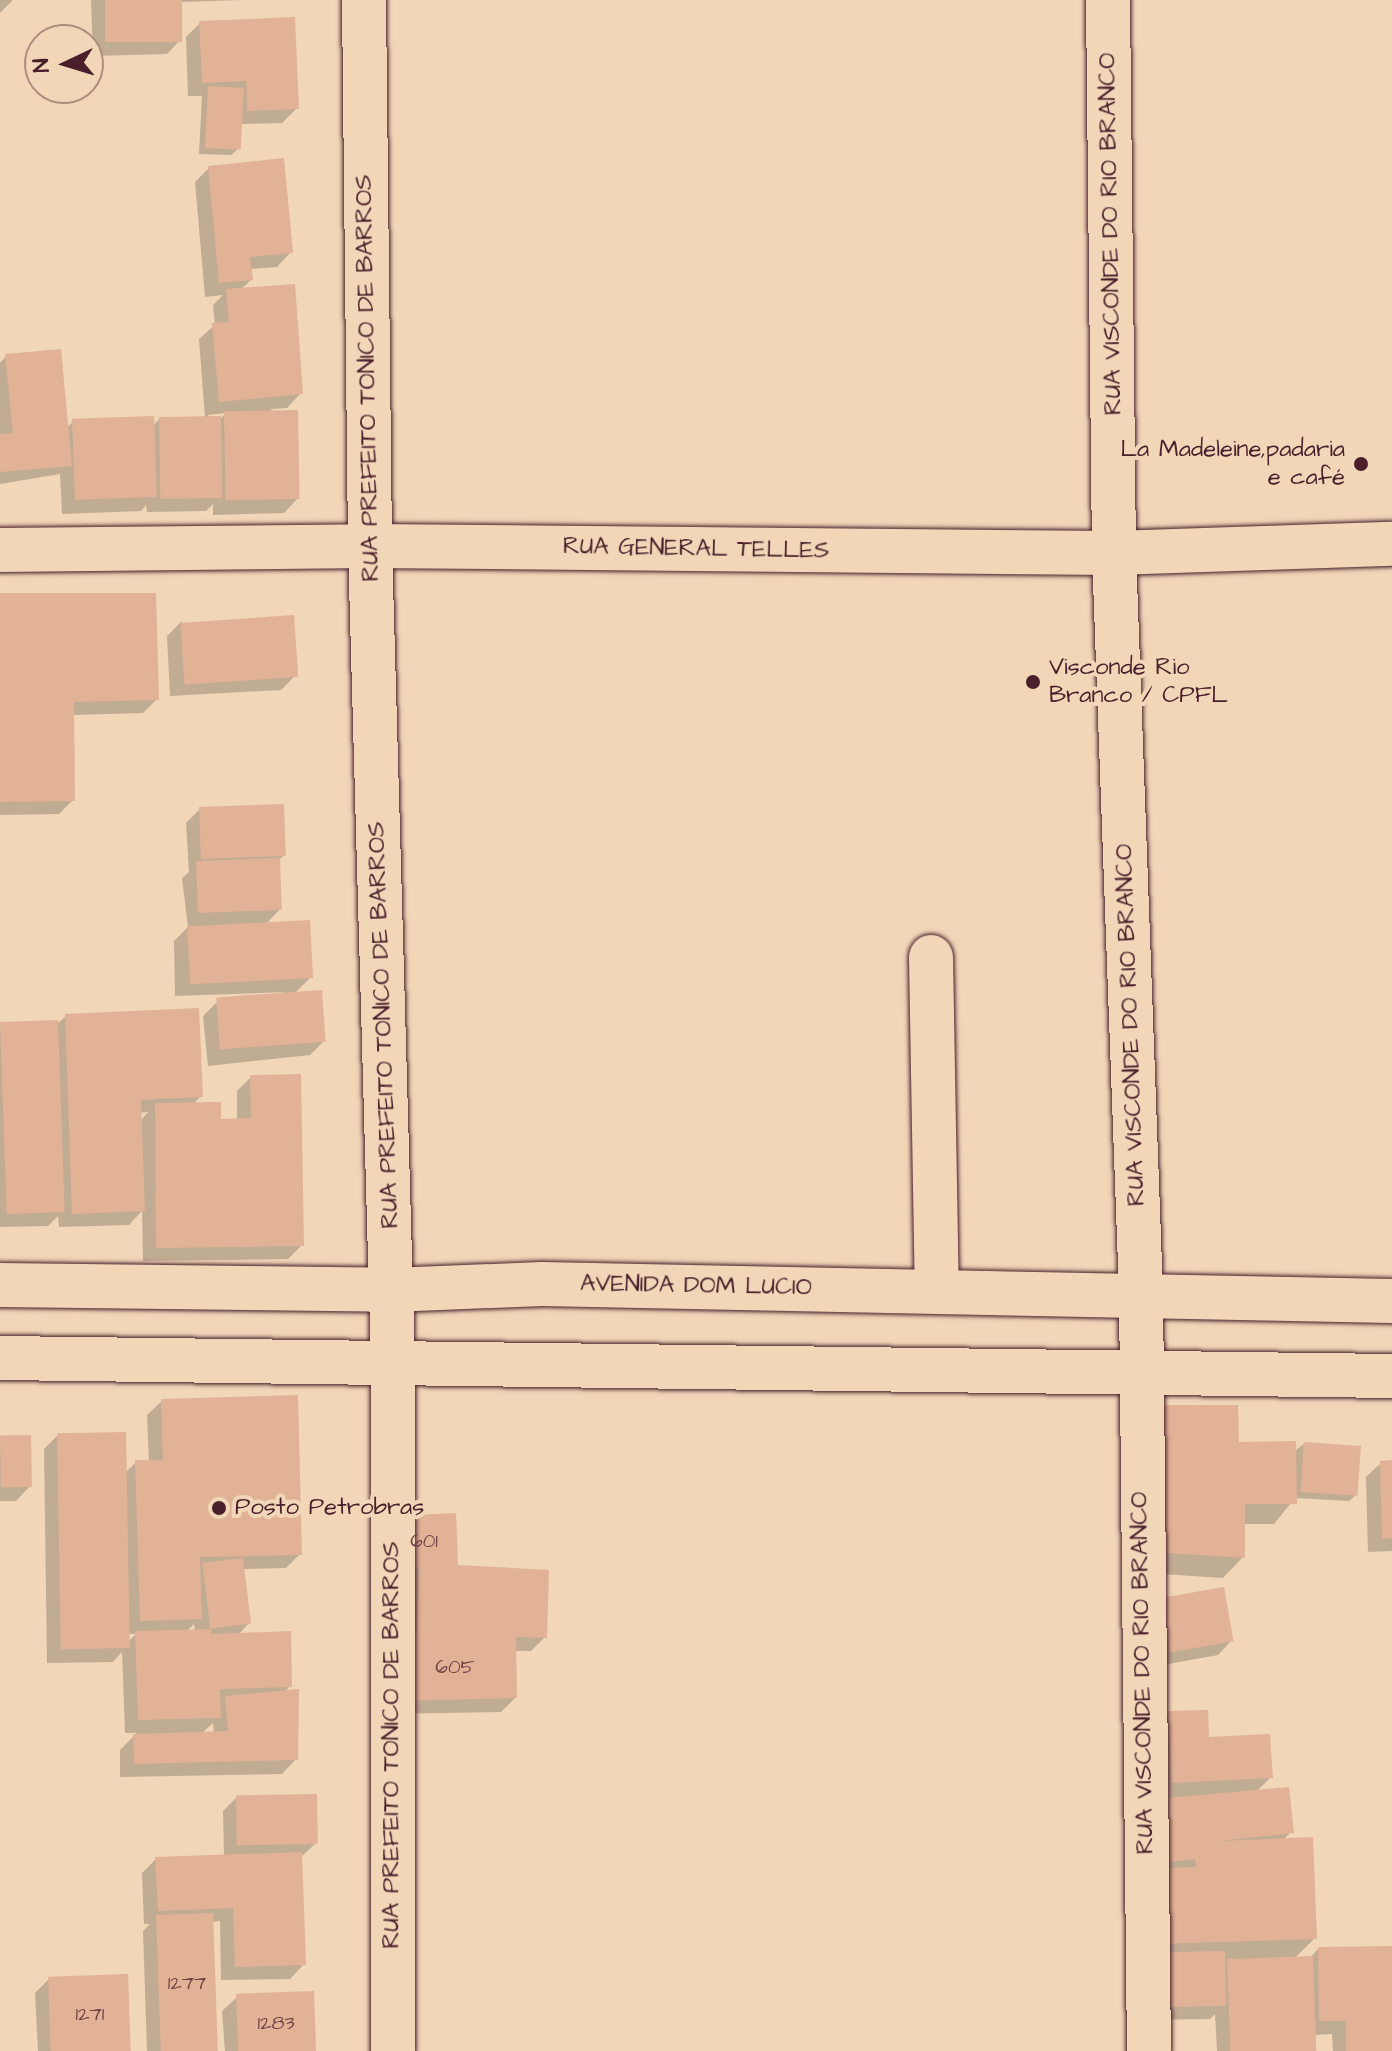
<!DOCTYPE html>
<html>
<head>
<meta charset="utf-8">
<style>
	body { margin:0 }
	#map { position:relative; width:1392px; height:2051px; overflow:hidden; background:#f1d6b8; font-family:"Architects Daughter",sans-serif }
	div>[style] { position:absolute }
	[style*='--x'] { left:calc(var(--x)*1px); top:calc(var(--y)*1px); width:calc(var(--w)*1px); rotate:calc(var(--a)*1deg) }
	.shadow>* { inset:0; background:#0003 }
	.building>* { inset:0; background:#e1b296; transform-origin:0 0 }
	.roads { filter:drop-shadow(0 0 2px #4a1f2b) drop-shadow(0 0 2px #4a1f2b) }
	.minor>* { height:44px; margin:-22px; padding:0 22px; transform-origin:22px; border-radius:22px; background:#f1d6b8 }
	.major>* { height:44px; margin:-22px; padding:0 22px; transform-origin:22px; border-radius:22px; background:#f1d6b8 }
	.dots>* { width:22px; height:22px; translate:-50% -50%; box-sizing:border-box; border:4px solid #f1d6b8; border-radius:50% }
	span { translate:-50% -50%; white-space:nowrap; text-align:center; line-height:1.15; -webkit-text-stroke:8px #f1d6b8; paint-order:stroke }
	.number-label { font-size:20px; color:#704446 }
	.number-label span { -webkit-text-stroke-width:0 }
	.street-label { font-size:24px; color:#4a1f2b }
	.poi-label { font-size:24px; color:#4a1f2b }
	.right { translate:-100% -50%; text-align:right }
	.left { translate:0 -50%; text-align:left }
	.north { position:absolute; left:24px; top:24px; width:80px; height:80px; box-sizing:border-box; background:#f1d6b8; border:2px solid #ae8d80; border-radius:50%; rotate:266deg; font-size:22px; font-weight:700; line-height:32px; text-align:center; color:#4a1f2b }
	.north::after { content:''; display:block; margin:auto; width:28px; height:36px; background:#4a1f2b; clip-path:polygon(50% 0,100% 100%,50% 72%,0 100%) }
</style>
</head>
<body>
<div id="map">
	<div class="shadow">
		<div style="clip-path:polygon(0 0,13px 0,0 13px)"></div>
		<div style="clip-path:polygon(91px 0,241px 0,180px 2px,181px 39px,167px 54px,93px 56px)"></div>
		<div style="clip-path:polygon(200px 23px,297px 108px,282px 123px,240px 124px,238px 149px,231px 155px,199px 154px,202px 96px,188px 96px,186px 37px)"></div>
		<div style="clip-path:polygon(evenodd,209px 168px,291px 252px,277px 267px,250px 269px,251px 280px,240px 290px,301px 393px,287px 408px,271px 409px,298px 498px,284px 513px,213px 515px,213px 504px,206px 511px,147px 512px,146px 505px,141px 511px,62px 514px,60px 474px,0 484px,0 363px,6px 356px,66px 428px,73px 422px,153px 426px,159px 419px,205px 418px,199px 339px,215px 325px,213px 305px,223px 295px,205px 297px,195px 182px,209px 168px,226px 413px,221px 418px,208px 418px,208px 415px,226px 413px)"></div>
		<div style="clip-path:polygon(0 595px,157px 699px,143px 713px,72px 715px,73px 800px,59px 814px,0 815px)"></div>
		<div style="clip-path:polygon(181px 622px,295px 676px,281px 690px,170px 696px,167px 636px)"></div>
		<div style="clip-path:polygon(200px 809px,284px 855px,278px 861px,280px 909px,266px 924px,311px 977px,293px 995px,324px 1041px,310px 1055px,208px 1066px,203px 1016px,217px 1002px,288px 992px,175px 996px,174px 941px,188px 927px,182px 878px,189px 872px,186px 823px)"></div>
		<div style="clip-path:polygon(evenodd,66px 1016px,201px 1096px,193px 1104px,219px 1121px,237px 1120px,237px 1091px,251px 1077px,302px 1245px,288px 1259px,143px 1261px,142px 1211px,129px 1225px,59px 1227px,58px 1216px,48px 1226px,0 1227px,0 1025px,56px 1025px,66px 1016px,148px 1112px,140px 1121px,139px 1113px,148px 1112px)"></div>
		<div style="clip-path:polygon(evenodd,162px 1401px,300px 1554px,286px 1568px,243px 1569px,249px 1623px,238px 1635px,290px 1686px,284px 1693px,296px 1759px,282px 1774px,120px 1777px,120px 1750px,137px 1733px,125px 1733px,122px 1652px,113px 1662px,47px 1663px,44px 1449px,58px 1435px,124px 1474px,136px 1462px,149px 1462px,147px 1415px,162px 1401px,194px 1624px,195px 1632px,186px 1632px,194px 1624px,162px 1401px,127px 1634px,136px 1634px,127px 1643px,127px 1634px,162px 1401px,213px 1723px,214px 1734px,201px 1734px,213px 1723px)"></div>
		<div style="clip-path:polygon(0 1438px,30px 1486px,16px 1501px,0 1501px)"></div>
		<div style="clip-path:polygon(1304px 1444px,1356px 1495px,1349px 1501px,1295px 1498px,1274px 1524px,1243px 1524px,1243px 1557px,1223px 1578px,1131px 1572px)"></div>
		<div style="clip-path:polygon(1392px 1462px,1392px 1551px,1368px 1552px,1366px 1477px,1381px 1463px)"></div>
		<div style="clip-path:polygon(454px 1516px,456px 1567px,545px 1637px,531px 1651px,514px 1651px,515px 1698px,501px 1712px,381px 1714px,379px 1582px)"></div>
		<div style="clip-path:polygon(1148px 1615px,1232px 1640px,1218px 1655px,1157px 1666px)"></div>
		<div style="clip-path:polygon(1169px 1713px,1271px 1777px,1256px 1792px,1291px 1832px,1283px 1840px,1315px 1938px,1295px 1958px,1310px 1958px,1318px 1949px,1392px 1948px,1392px 2051px,1333px 2051px,1332px 2034px,1315px 2035px,1315px 2051px,1217px 2051px,1215px 2014px,1210px 2019px,1141px 2020px,1145px 1963px,1183px 1799px,1158px 1797px,1155px 1727px)"></div>
		<div style="clip-path:polygon(237px 1797px,316px 1843px,300px 1858px,304px 1964px,290px 1979px,221px 1980px,220px 1921px,211px 1922px,216px 2051px,147px 2051px,143px 1931px,150px 1924px,144px 1924px,142px 1873px,156px 1859px,224px 1857px,223px 1811px)"></div>
		<div style="clip-path:polygon(49px 1979px,129px 2051px,38px 2051px,35px 1993px)"></div>
		<div style="clip-path:polygon(237px 1997px,314px 2051px,225px 2051px,222px 2011px)"></div>
	</div>
	<div class="building">
		<div style="left:105px;top:0;width:77px;height:42px"></div>
		<div style="clip-path:polygon(295px 17px,299px 109px,247px 111px,246px 81px,202px 83px,199px 21px)"></div>
		<div style="left:208px;top:86px;width:36px;height:62px;rotate:3deg"></div>
		<div style="clip-path:polygon(284px 158px,293px 253px,250px 257px,253px 280px,219px 283px,208px 166px)"></div>
		<div style="clip-path:polygon(295px 284px,303px 394px,219px 402px,212px 323px,229px 322px,226px 289px)"></div>
		<div style="clip-path:polygon(61px 349px,72px 466px,0 472px,0 434px,13px 433px,5px 354px)"></div>
		<div style="left:298px;top:410px;width:89px;height:74px;rotate:89deg"></div>
		<div style="left:154px;top:416px;width:81px;height:82px;rotate:88deg"></div>
		<div style="left:221px;top:416px;width:82px;height:62px;rotate:89deg"></div>
		<div style="clip-path:polygon(0 593px,156px 593px,159px 700px,74px 702px,75px 801px,0 802px)"></div>
		<div style="left:294px;top:615px;width:62px;height:114px;rotate:86deg"></div>
		<div style="left:284px;top:804px;width:52px;height:85px;rotate:88deg"></div>
		<div style="left:280px;top:858px;width:52px;height:84px;rotate:88deg"></div>
		<div style="left:310px;top:920px;width:58px;height:123px;rotate:87deg"></div>
		<div style="left:322px;top:990px;width:52px;height:106px;rotate:86deg"></div>
		<div style="clip-path:polygon(199px 1008px,203px 1097px,141px 1100px,145px 1211px,72px 1214px,65px 1014px)"></div>
		<div style="left:58px;top:1020px;width:192px;height:58px;rotate:88deg"></div>
		<div style="clip-path:polygon(301px 1074px,304px 1246px,156px 1248px,155px 1103px,221px 1102px,221px 1119px,251px 1118px,250px 1075px)"></div>
		<div style="clip-path:polygon(298px 1395px,302px 1555px,200px 1557px,202px 1619px,140px 1621px,135px 1460px,163px 1460px,161px 1399px)"></div>
		<div style="clip-path:polygon(1148px 1405px,1238px 1405px,1239px 1442px,1296px 1441px,1297px 1504px,1245px 1504px,1245px 1558px,1151px 1552px)"></div>
		<div style="left:126px;top:1432px;width:216px;height:69px;rotate:89deg"></div>
		<div style="left:31px;top:1435px;width:52px;height:31px;rotate:89deg"></div>
		<div style="left:1304px;top:1442px;width:57px;height:50px;rotate:4deg"></div>
		<div style="clip-path:polygon(1392px 1460px,1392px 1538px,1382px 1539px,1380px 1461px)"></div>
		<div style="clip-path:polygon(456px 1513px,458px 1565px,549px 1570px,547px 1638px,516px 1637px,517px 1698px,395px 1701px,394px 1636px,417px 1634px,419px 1567px,392px 1568px,390px 1516px)"></div>
		<div style="left:243px;top:1558px;width:66px;height:41px;rotate:83deg"></div>
		<div style="left:1224px;top:1587px;width:55px;height:64px;rotate:80deg"></div>
		<div style="clip-path:polygon(211px 1629px,211px 1634px,291px 1631px,292px 1687px,220px 1689px,221px 1718px,138px 1720px,135px 1631px)"></div>
		<div style="clip-path:polygon(299px 1689px,298px 1760px,134px 1764px,133px 1734px,228px 1731px,225px 1696px)"></div>
		<div style="clip-path:polygon(1208px 1710px,1209px 1737px,1270px 1734px,1273px 1778px,1172px 1783px,1168px 1711px)"></div>
		<div style="clip-path:polygon(1289px 1787px,1294px 1833px,1221px 1841px,1313px 1837px,1317px 1939px,1157px 1944px,1154px 1868px,1196px 1867px,1195px 1859px,1162px 1863px,1156px 1799px)"></div>
		<div style="left:317px;top:1794px;width:50px;height:81px;rotate:89deg"></div>
		<div style="clip-path:polygon(302px 1852px,306px 1965px,235px 1967px,233px 1908px,158px 1911px,155px 1857px)"></div>
		<div style="left:213px;top:1913px;width:138px;height:57px;rotate:88deg"></div>
		<div style="clip-path:polygon(1392px 1946px,1392px 2051px,1346px 2051px,1346px 2021px,1319px 2021px,1318px 1947px)"></div>
		<div style="left:1225px;top:1951px;width:55px;height:71px;rotate:89deg"></div>
		<div style="left:1313px;top:1956px;width:95px;height:86px;rotate:88deg"></div>
		<div style="left:128px;top:1974px;width:77px;height:80px;rotate:88deg"></div>
		<div style="left:314px;top:1991px;width:60px;height:78px;rotate:88deg"></div>
	</div>
	<div class="roads">
		<div class="minor">
			<div style="--x:364;--y:0;--w:546;--a:89.37"></div>
			<div style="--x:370;--y:546;--w:820;--a:88.39"></div>
			<div style="--x:393;--y:1366;--w:685;--a:90"></div>
			<div style="--x:1108;--y:0;--w:553;--a:89.38"></div>
			<div style="--x:1114;--y:553;--w:739;--a:87.91"></div>
			<div style="--x:1141;--y:1292;--w:759;--a:89.4"></div>
			<div style="--x:0;--y:550;--w:370;--a:-0.6"></div>
			<div style="--x:370;--y:546;--w:744;--a:0.54"></div>
			<div style="--x:1114;--y:553;--w:278;--a:-1.9"></div>
			<div style="--x:931;--y:957;--w:332;--a:89"></div>
		</div>
		<div class="major">
			<div style="--x:0;--y:1285;--w:391;--a:0.7"></div>
			<div style="--x:391;--y:1290;--w:151;--a:-2.3"></div>
			<div style="--x:542;--y:1284;--w:850;--a:1.15"></div>
			<div style="--x:0;--y:1358;--w:1392;--a:0.74"></div>
		</div>
	</div>
	<div class="dots">
		<div style="left:1361px;top:464px;background:#4a1f2b"></div>
		<div style="left:1033px;top:682px;background:#4a1f2b"></div>
		<div style="left:219px;top:1508px;background:#4a1f2b"></div>
	</div>
	<div class="number-label">
		<span style="left:424px;top:1541px">601</span>
		<span style="left:455px;top:1667px">605</span>
		<span style="left:187px;top:1983px">1277</span>
		<span style="left:90px;top:2014px">1271</span>
		<span style="left:276px;top:2023px">1283</span>
	</div>
	<div class="street-label">
		<span style="left:1111px;top:234px;rotate:-91deg">RUA VISCONDE DO RIO BRANCO</span>
		<span style="left:368px;top:378px;rotate:-91deg">RUA PREFEITO TONICO DE BARROS</span>
		<span style="left:696px;top:549px;rotate:1deg">RUA GENERAL TELLES</span>
		<span style="left:384px;top:1025px;rotate:-92deg">RUA PREFEITO TONICO DE BARROS</span>
		<span style="left:1131px;top:1025px;rotate:-92deg">RUA VISCONDE DO RIO BRANCO</span>
		<span style="left:696px;top:1286px;rotate:1deg">AVENIDA DOM LUCIO</span>
		<span style="left:1143px;top:1673px;rotate:-91deg">RUA VISCONDE DO RIO BRANCO</span>
		<span style="left:392px;top:1745px;rotate:-90deg">RUA PREFEITO TONICO DE BARROS</span>
	</div>
	<div class="poi-label">
		<span class="right" style="left:1345px;top:464px">La Madeleine,padaria<br>e café</span>
		<span class="left" style="left:1049px;top:682px">Visconde Rio<br>Branco / CPFL</span>
		<span class="left" style="left:235px;top:1508px">Posto Petrobras</span>
	</div>
	<div class="north">N</div>
</div>
</body>
</html>
